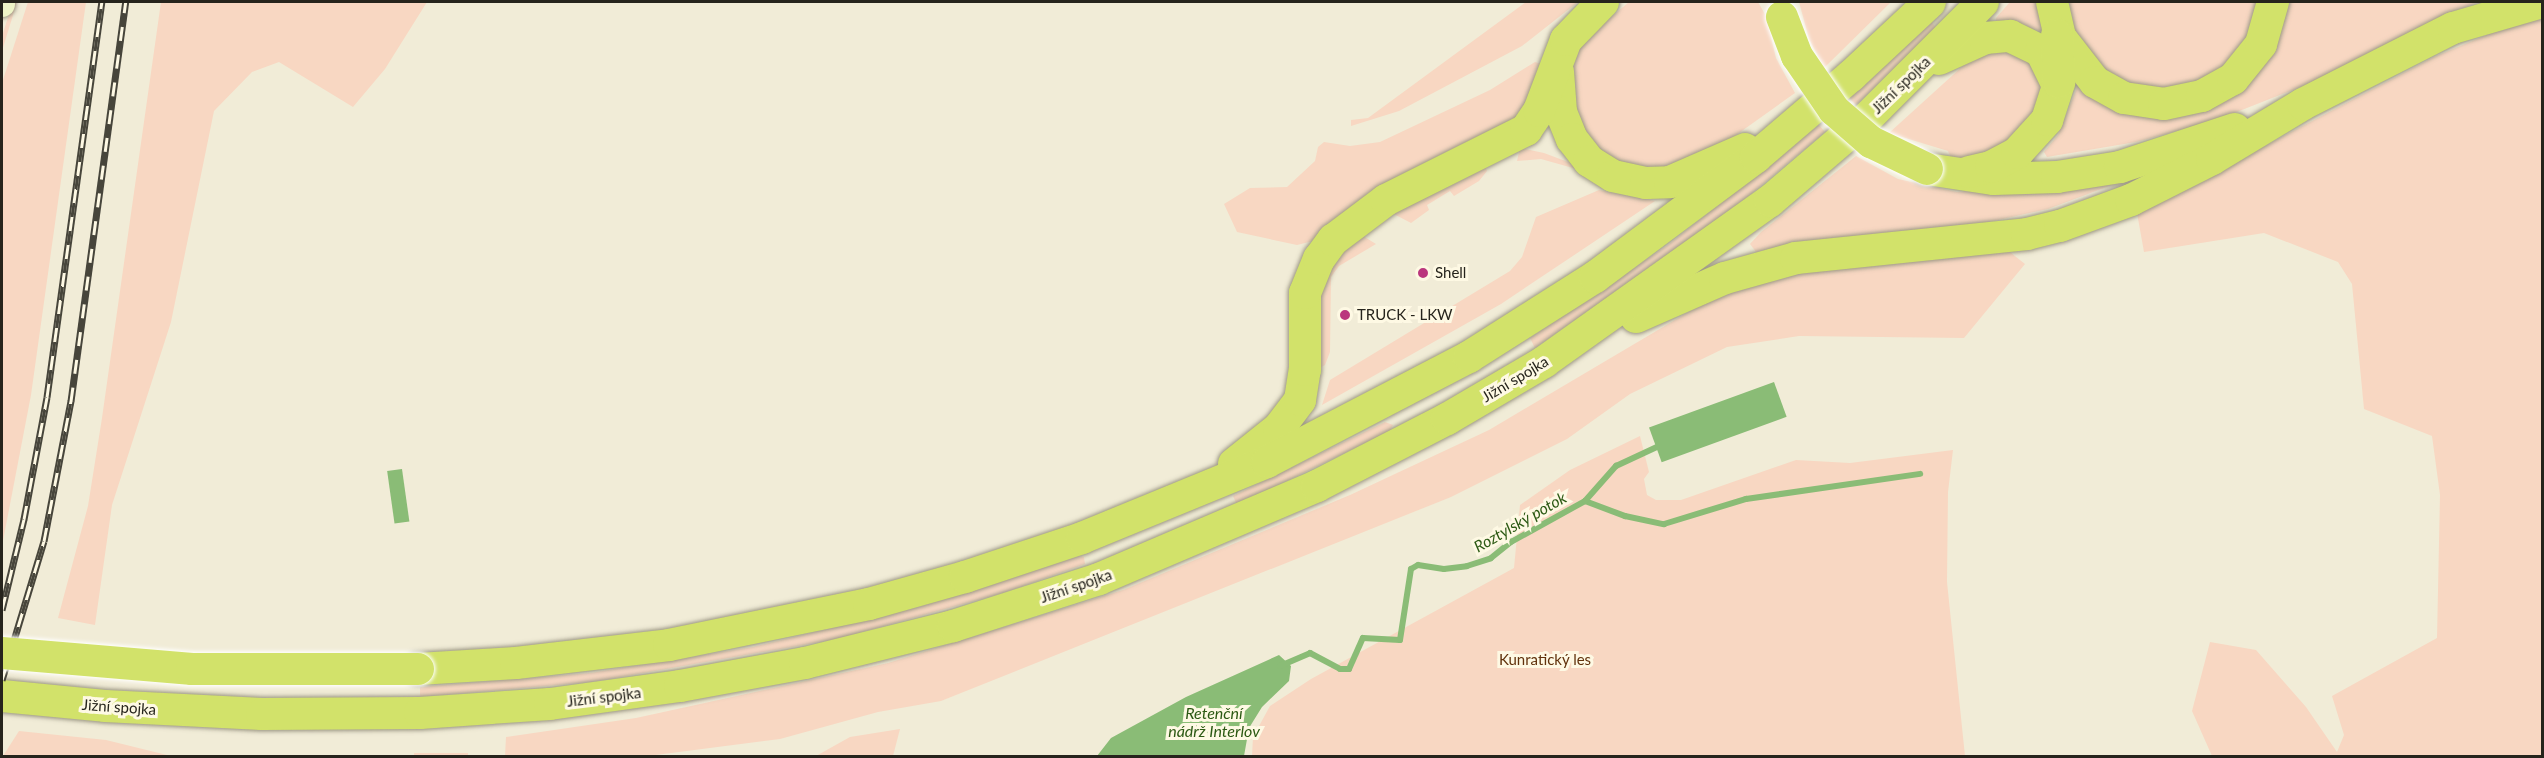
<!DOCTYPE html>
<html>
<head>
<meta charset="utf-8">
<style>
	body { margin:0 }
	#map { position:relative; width:2544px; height:758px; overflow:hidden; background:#f1ecd7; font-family:Lato,sans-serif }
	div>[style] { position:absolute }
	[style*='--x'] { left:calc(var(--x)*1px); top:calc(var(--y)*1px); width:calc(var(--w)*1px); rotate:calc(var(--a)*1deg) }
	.green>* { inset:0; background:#f8d7c2; transform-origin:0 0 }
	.water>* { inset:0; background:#8abc76; transform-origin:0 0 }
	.stream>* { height:6px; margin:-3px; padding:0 3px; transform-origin:3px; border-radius:3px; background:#8abc76 }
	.roads { filter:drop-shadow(0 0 2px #9d9885) drop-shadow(0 0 2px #9d9885) }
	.secondary>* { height:26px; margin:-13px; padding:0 13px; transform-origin:13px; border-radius:13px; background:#eef4c7 }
	.trunk>* { height:32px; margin:-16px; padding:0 16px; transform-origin:16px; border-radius:16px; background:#d2e26a }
	.rail>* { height:7px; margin-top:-3.5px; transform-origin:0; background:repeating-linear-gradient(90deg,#fef9e4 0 14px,#47453b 0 28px); box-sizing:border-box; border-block:2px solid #47453b }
	.bridges { filter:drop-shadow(0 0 2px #fff) drop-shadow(0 0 2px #fff) }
	.trunk-bridge>* { height:32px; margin:-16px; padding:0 16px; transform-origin:16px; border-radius:16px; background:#d2e26a }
	.dots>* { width:16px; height:16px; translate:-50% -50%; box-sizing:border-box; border:3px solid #fef9e4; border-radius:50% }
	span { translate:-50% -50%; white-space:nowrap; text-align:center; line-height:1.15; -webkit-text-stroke:6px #fef9e4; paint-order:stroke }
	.street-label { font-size:15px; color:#26241c }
	.poi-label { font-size:15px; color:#26241c }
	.left { translate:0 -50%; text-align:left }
	.park-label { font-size:15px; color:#61320c }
	.water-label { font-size:16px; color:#2b5913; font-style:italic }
	.frame { position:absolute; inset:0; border:3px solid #26241c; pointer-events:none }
</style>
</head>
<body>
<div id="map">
	<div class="green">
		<div style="clip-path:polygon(13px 2px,17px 2px,2px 51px,2px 36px)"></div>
		<div style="clip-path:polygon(28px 2px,86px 2px,31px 395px,2px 546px,2px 83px)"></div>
		<div style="clip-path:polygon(161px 2px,427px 2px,385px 69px,353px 107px,279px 62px,252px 72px,214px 111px,171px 322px,112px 505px,95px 625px,58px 618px,88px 506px,102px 418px)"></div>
		<div style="clip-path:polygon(1526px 2px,1578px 2px,1522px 46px,1399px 111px,1351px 126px,1351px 120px,1368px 118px)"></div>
		<div style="clip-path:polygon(1629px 2px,1758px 2px,1766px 16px,1776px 58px,1795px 93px,1708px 155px,1682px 168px,1628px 170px,1588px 145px,1570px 89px,1573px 64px,1583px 41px)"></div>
		<div style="clip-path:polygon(1799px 2px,1891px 2px,1824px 68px,1809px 39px)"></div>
		<div style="clip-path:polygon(2010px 2px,2037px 2px,2045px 32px,1997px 23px,1996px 18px)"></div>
		<div style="clip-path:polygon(2068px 2px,2260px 2px,2258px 13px,2239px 53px,2210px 79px,2160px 90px,2130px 84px,2100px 68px,2074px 32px)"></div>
		<div style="clip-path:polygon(2288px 2px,2479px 2px,2446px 14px,2308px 84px,2214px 121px,2136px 142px,2047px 157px,2044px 152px,2058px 135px,2078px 85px,2093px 97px,2244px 88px,2273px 52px)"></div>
		<div style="clip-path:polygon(2542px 19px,2542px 756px,2212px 756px,2192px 711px,2210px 642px,2256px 650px,2306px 707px,2337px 752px,2344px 735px,2332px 696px,2437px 638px,2440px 495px,2432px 436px,2364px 409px,2352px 284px,2338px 262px,2264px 233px,2144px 252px,2137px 213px,2434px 57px,2506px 27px)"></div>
		<div style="clip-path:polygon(1931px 21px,1936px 28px,1856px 105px,1849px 98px)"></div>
		<div style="clip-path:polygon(1989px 48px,2030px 57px,2042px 86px,2033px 120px,1990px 154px,1952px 160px,1948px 151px,1889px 133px,1976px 54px)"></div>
		<div style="clip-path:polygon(1535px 62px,1541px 64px,1532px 109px,1317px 240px,1297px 245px,1237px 232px,1224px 204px,1250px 188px,1287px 187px,1315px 161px,1318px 147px,1324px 142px,1350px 146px,1380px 142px,1490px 90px)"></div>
		<div style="clip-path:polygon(1819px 125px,1825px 132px,1721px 219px,1535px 348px,1530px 338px,1668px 245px)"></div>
		<div style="clip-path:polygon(1520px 148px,1544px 153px,1576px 165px,1580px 170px,1541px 159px,1517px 161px)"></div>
		<div style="clip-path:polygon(1856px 156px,1898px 179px,1957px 192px,2133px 177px,2048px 209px,1971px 226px,1756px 252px,1750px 244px,1761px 232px)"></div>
		<div style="clip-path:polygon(1484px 163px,1487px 171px,1479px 181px,1454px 196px,1450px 191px,1427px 205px,1429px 210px,1411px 223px,1390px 212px,1358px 233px,1376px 244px,1339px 266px,1331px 277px,1330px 352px,1325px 365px,1314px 371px,1313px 297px,1332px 255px,1376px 215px)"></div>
		<div style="clip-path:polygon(1599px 190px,1655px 201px,1501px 304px,1322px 405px,1330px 380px,1510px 271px,1522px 257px,1536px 217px)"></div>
		<div style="clip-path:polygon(2006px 249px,2025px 264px,1964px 338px,1799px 336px,1727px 347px,1630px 394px,1567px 439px,1451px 497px,941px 701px,878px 712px,780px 739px,648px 756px,505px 756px,506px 737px,636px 718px,888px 663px,1123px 590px,1350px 495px,1489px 430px,1707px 301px,1779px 276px)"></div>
		<div style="clip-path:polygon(1385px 422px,1393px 425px,1390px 431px,1237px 505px,1233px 496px)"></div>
		<div style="clip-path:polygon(1640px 436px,1649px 472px,1644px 479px,1647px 495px,1656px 500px,1681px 500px,1796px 460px,1850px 463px,1953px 450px,1948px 492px,1947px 582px,1965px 756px,1252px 756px,1253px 737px,1270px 706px,1311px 679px,1514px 568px,1520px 505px,1570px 470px)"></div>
		<div style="clip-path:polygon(1078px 556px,1084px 557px,1085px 564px,1003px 593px,837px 639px,592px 682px,420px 697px,420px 687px,590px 673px,753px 647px,919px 607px)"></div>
		<div style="clip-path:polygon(900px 729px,893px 756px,816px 756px,850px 737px)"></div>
		<div style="clip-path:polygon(19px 731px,106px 740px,171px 756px,3px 756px)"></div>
		<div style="left:414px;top:753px;width:54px;height:3px"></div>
	</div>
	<div class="water">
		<div style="left:1774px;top:382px;width:37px;height:133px;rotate:70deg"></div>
		<div style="left:402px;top:469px;width:53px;height:15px;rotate:82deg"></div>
		<div style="clip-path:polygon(1279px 655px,1291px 666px,1289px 681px,1262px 707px,1249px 728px,1244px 756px,1097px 756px,1111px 738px,1186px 697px)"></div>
	</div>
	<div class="stream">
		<div style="--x:1585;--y:501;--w:43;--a:20.6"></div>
		<div style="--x:1625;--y:516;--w:40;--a:12"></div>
		<div style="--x:1664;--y:524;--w:86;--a:-17"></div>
		<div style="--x:1746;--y:499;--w:176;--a:-8.2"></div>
		<div style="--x:1280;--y:666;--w:33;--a:-23"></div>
		<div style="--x:1310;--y:653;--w:34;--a:28"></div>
		<div style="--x:1340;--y:669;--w:9;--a:0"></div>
		<div style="--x:1349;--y:669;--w:34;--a:-66"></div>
		<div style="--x:1363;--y:638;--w:37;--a:3"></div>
		<div style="--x:1400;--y:640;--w:72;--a:-81.2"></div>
		<div style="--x:1411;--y:569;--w:8;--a:-30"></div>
		<div style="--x:1418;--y:565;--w:26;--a:9"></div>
		<div style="--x:1444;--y:569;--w:23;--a:-7"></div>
		<div style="--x:1467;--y:566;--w:25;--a:-18"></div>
		<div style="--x:1491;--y:558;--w:26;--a:-39"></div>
		<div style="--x:1511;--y:542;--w:85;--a:-29"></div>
		<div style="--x:1585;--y:501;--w:47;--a:-48.5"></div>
		<div style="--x:1616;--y:466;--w:45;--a:-24.9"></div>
	</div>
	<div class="roads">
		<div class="secondary">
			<div style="--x:2;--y:4;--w:2;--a:-90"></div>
		</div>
		<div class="trunk">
			<div style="--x:2052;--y:2;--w:36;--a:77"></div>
			<div style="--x:2060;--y:37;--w:57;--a:52.1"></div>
			<div style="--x:2095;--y:82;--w:33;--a:29"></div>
			<div style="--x:2124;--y:98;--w:40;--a:8.5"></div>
			<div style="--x:2164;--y:104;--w:39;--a:-12"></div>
			<div style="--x:2202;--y:96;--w:35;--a:-29"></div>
			<div style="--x:2233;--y:79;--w:45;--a:-51.3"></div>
			<div style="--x:2261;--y:44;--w:44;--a:-74.1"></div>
			<div style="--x:1939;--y:59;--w:51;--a:-24.5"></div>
			<div style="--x:1985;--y:38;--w:25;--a:-5"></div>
			<div style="--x:2010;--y:36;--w:34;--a:26"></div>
			<div style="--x:2041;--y:51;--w:37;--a:64"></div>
			<div style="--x:1558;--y:72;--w:40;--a:85.7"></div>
			<div style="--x:1561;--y:112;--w:29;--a:68"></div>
			<div style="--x:1572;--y:139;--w:28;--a:52"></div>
			<div style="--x:1589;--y:161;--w:28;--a:32"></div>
			<div style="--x:1613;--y:176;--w:34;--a:12"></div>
			<div style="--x:1646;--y:183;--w:24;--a:-2"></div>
			<div style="--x:1670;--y:182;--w:82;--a:-23.7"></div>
			<div style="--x:1927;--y:169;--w:68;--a:8.5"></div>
			<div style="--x:1994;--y:179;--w:63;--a:-1.8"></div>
			<div style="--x:2057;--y:177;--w:64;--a:-9"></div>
			<div style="--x:2120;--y:167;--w:121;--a:-18.3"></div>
			<div style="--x:1969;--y:172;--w:23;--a:-13"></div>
			<div style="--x:1991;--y:167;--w:30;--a:-28"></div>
			<div style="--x:2017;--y:153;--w:45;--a:-47.7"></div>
			<div style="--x:2047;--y:120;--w:40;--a:-72"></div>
			<div style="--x:2059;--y:82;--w:47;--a:-92.4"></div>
			<div style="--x:1636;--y:317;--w:97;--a:-23.7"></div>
			<div style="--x:1725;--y:278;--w:74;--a:-15.7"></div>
			<div style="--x:1796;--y:258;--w:232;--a:-5.9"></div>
			<div style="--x:2027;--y:234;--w:34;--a:-14"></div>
			<div style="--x:2060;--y:226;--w:76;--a:-20.1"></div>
			<div style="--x:2131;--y:200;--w:91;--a:-26.8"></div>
			<div style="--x:2212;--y:159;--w:106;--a:-31.1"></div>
			<div style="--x:2303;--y:104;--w:168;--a:-26.9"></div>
			<div style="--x:2453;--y:28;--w:93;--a:-16.3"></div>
			<div style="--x:1234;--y:464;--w:58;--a:-38.7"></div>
			<div style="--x:1279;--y:428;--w:35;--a:-53"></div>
			<div style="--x:1300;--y:400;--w:30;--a:-81"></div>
			<div style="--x:1305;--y:370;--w:77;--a:-90"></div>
			<div style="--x:1305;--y:293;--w:37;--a:-68"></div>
			<div style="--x:1319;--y:259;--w:24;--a:-54"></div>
			<div style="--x:1333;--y:240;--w:66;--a:-37"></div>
			<div style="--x:1386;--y:200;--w:157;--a:-26.6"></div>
			<div style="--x:1526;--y:130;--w:23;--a:-56"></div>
			<div style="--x:1539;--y:111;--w:76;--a:-69.2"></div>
			<div style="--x:1566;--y:40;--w:53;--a:-45.8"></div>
			<div style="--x:418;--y:669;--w:98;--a:-3.5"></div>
			<div style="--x:516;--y:663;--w:154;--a:-6.7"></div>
			<div style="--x:669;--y:645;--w:204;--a:-11.6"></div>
			<div style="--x:869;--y:604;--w:100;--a:-15.7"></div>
			<div style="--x:965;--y:577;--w:123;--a:-18.4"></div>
			<div style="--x:1082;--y:538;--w:200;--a:-22.3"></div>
			<div style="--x:1267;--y:462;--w:228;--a:-27.5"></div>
			<div style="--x:1469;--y:357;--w:149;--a:-32.4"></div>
			<div style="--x:1595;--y:277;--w:201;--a:-36.7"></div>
			<div style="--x:1756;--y:157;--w:125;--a:-40.5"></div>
			<div style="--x:1851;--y:76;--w:108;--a:-43.1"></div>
			<div style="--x:2;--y:696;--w:103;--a:5.5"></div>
			<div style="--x:105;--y:706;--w:157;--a:2.9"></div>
			<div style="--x:262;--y:714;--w:158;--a:-0.4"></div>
			<div style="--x:420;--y:713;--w:130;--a:-4"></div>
			<div style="--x:550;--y:704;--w:131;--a:-7.9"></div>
			<div style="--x:680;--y:686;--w:127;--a:-10.4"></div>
			<div style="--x:805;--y:663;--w:153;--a:-14"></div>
			<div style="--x:953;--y:626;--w:153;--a:-17.8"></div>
			<div style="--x:1099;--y:579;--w:237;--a:-23.1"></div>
			<div style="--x:1317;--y:486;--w:146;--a:-27.3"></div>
			<div style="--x:1447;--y:419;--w:113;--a:-30.4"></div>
			<div style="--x:1544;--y:362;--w:277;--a:-35.5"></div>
			<div style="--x:1770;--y:201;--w:128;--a:-40.6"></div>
			<div style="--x:1867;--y:118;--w:164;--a:-45"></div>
		</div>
	</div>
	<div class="rail">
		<div style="--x:2;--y:610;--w:94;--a:-76.4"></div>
		<div style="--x:24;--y:519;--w:124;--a:-79.3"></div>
		<div style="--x:47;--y:397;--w:399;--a:-82.1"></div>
		<div style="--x:2;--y:680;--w:145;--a:-73.2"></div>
		<div style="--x:44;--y:541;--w:143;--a:-79.1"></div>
		<div style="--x:71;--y:401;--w:403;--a:-82.2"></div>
	</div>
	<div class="bridges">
		<div class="trunk-bridge">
			<div style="--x:1782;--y:17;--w:42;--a:69"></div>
			<div style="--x:1797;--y:56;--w:65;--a:55.6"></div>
			<div style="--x:1834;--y:110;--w:49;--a:40.9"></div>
			<div style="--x:1871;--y:142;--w:62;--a:25.7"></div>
			<div style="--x:2;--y:653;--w:191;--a:4.8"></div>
			<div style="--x:192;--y:669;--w:226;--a:0"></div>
		</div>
	</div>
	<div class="dots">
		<div style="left:1423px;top:273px;background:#ba367d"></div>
		<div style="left:1345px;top:315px;background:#ba367d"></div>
	</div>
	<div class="street-label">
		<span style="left:1901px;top:85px;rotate:-44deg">Jižní spojka</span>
		<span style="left:1515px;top:379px;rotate:-31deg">Jižní spojka</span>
		<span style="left:1076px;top:586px;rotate:-19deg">Jižní spojka</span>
		<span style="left:604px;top:697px;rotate:-7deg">Jižní spojka</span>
		<span style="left:119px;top:707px;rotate:4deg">Jižní spojka</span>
	</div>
	<div class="poi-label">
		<span class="left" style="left:1435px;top:273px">Shell</span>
		<span class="left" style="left:1357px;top:315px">TRUCK - LKW</span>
	</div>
	<div class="park-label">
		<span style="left:1545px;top:660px">Kunratický les</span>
	</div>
	<div class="water-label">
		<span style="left:1520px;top:522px;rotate:-30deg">Roztylský potok</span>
		<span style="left:1214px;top:722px">Retenční<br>nádrž Interlov</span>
	</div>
	<div class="frame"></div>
</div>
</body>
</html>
